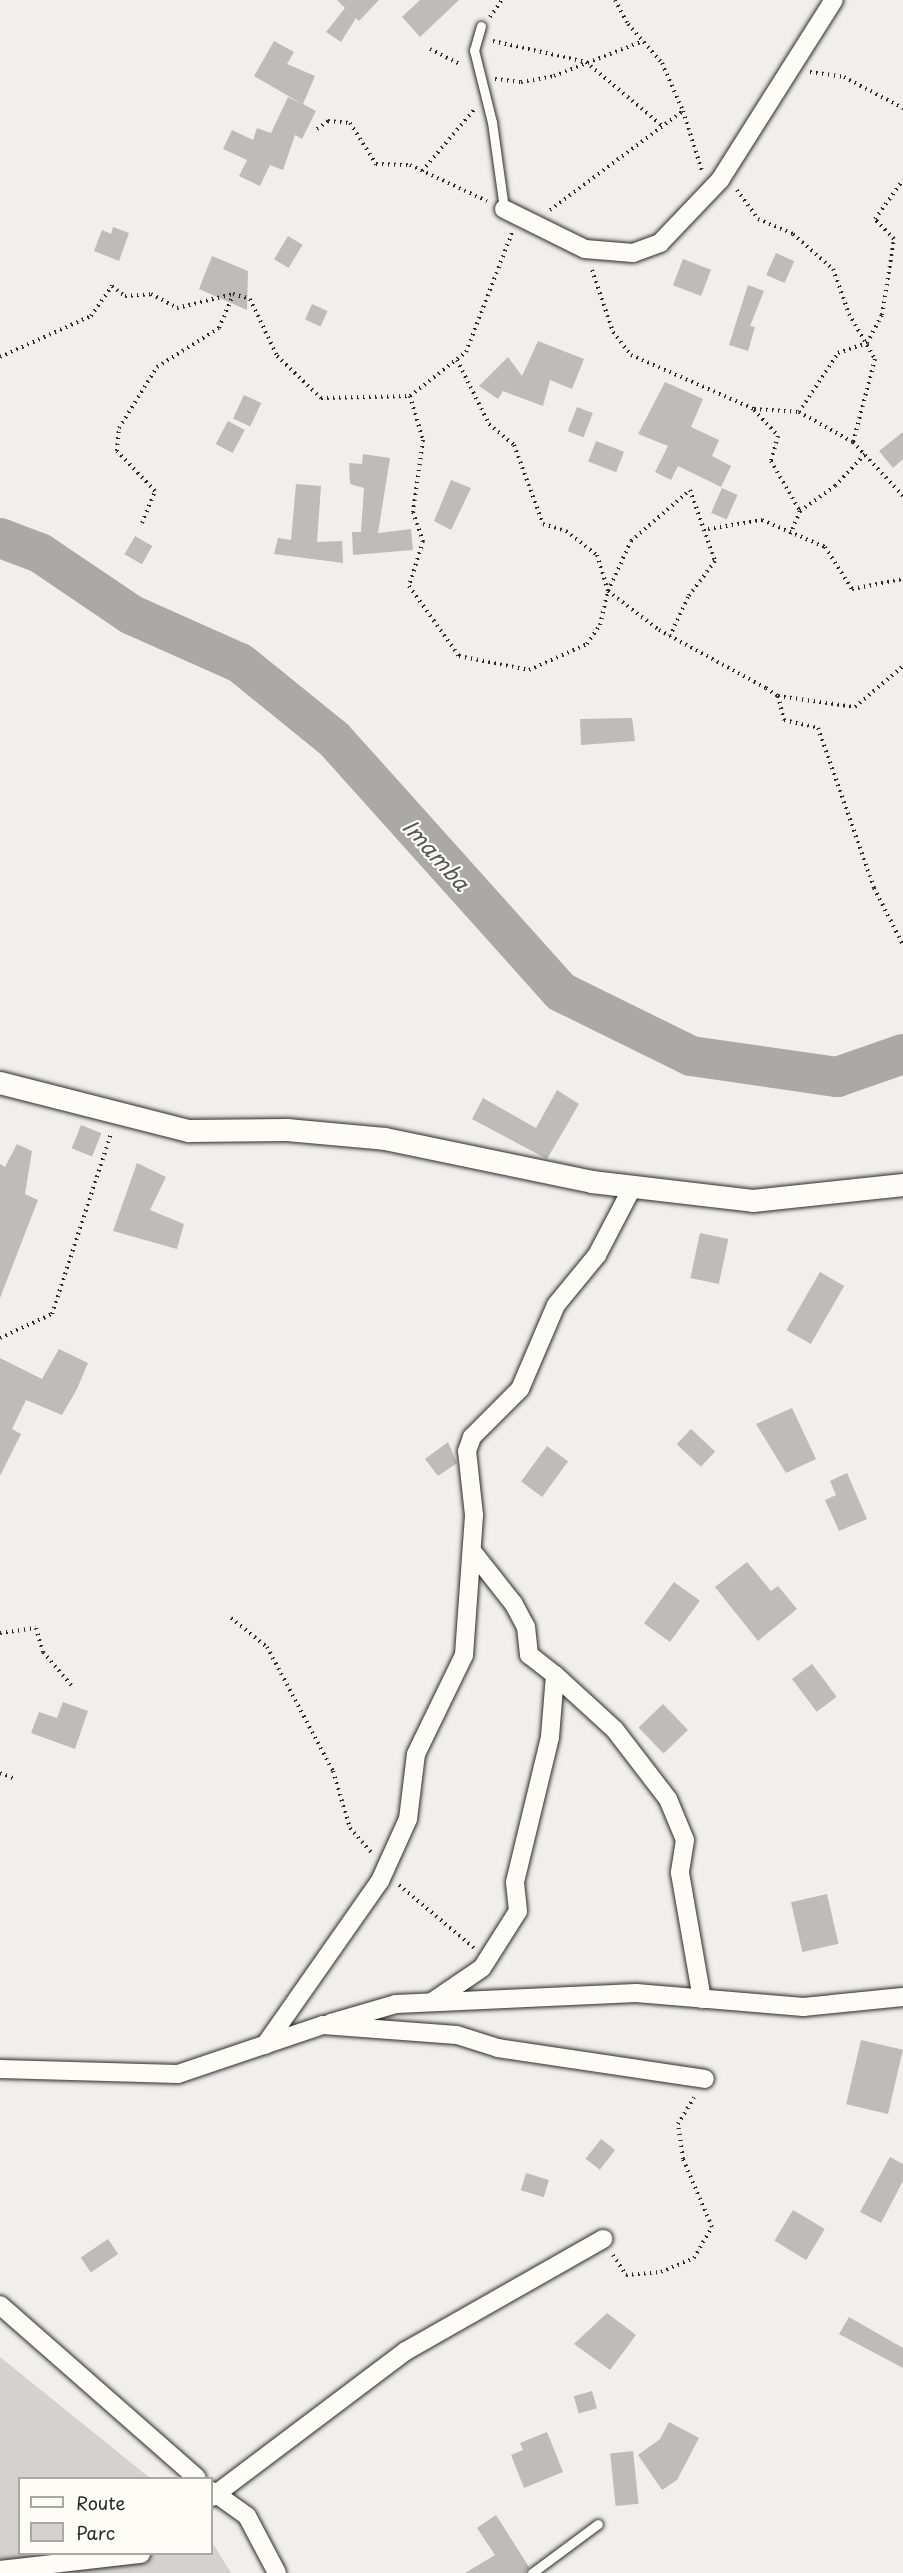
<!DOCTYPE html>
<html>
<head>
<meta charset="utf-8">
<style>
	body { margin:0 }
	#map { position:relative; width:903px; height:2573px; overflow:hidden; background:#f0efeb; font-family:"Playpen Sans",sans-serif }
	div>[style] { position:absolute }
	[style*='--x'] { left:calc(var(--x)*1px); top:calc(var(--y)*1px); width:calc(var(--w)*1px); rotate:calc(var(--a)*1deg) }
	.green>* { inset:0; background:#d3d2cf }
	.river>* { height:40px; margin:-20px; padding:0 20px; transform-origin:20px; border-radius:20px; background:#aaa9a7 }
	.building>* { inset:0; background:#bdbcb8; transform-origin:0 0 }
	.path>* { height:4px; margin-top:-2px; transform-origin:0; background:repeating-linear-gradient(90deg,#2b2b2b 0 1.5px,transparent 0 6px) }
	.roads { filter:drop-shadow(0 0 2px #2b2b2b) drop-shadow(0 0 2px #2b2b2b) }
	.service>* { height:9px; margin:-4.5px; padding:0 4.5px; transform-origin:4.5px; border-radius:4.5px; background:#fdfcf7 }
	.minor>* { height:18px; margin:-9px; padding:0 9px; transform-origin:9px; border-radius:9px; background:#fdfcf7 }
	.tertiary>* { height:22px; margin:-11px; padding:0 11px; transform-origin:11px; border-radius:11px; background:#fdfcf7 }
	span { translate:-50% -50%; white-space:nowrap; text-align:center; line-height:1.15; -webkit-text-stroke:4.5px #fdfcf7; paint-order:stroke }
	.water-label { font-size:22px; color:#575756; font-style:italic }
	.legend { position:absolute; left:18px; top:2477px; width:195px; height:78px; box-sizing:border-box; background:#fdfcf7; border:2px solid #a9a8a5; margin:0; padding:8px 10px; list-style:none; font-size:18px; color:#2b2b2b }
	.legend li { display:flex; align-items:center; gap:12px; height:30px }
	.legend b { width:30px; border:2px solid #a9a8a5 }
</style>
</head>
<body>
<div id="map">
	<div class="green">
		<div style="clip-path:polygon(0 2357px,150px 2478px,20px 2478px,20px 2554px,212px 2554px,212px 2542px,231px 2573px,0 2573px)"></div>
	</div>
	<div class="river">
		<div style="--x:0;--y:538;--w:43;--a:20.6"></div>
		<div style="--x:40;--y:553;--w:111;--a:34"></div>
		<div style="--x:132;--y:615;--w:118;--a:24"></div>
		<div style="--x:240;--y:663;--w:121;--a:39"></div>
		<div style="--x:334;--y:739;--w:340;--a:48.1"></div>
		<div style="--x:561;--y:992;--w:145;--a:26.2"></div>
		<div style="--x:691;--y:1056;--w:148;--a:8.2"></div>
		<div style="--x:837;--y:1077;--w:70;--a:-19.2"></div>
	</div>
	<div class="building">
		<div style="clip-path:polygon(337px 0,379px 0,359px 21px,356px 18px,341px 42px,326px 32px,345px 8px)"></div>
		<div style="clip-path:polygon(420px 0,459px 0,420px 37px,402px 17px)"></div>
		<div style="clip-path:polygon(274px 41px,294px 52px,287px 64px,315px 76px,303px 104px,316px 111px,302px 139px,295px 135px,283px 170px,270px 165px,260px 186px,239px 176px,247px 160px,223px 149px,232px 130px,253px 140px,257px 128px,271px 133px,288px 97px,302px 104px,254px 76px)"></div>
		<div style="clip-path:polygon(113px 227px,129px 233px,119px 261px,94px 251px,102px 230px,111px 234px)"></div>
		<div style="left:288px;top:236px;width:17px;height:27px;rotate:31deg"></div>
		<div style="left:776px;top:253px;width:20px;height:24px;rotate:24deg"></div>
		<div style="clip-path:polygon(212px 256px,248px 271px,247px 310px,199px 289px)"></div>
		<div style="left:683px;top:259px;width:30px;height:28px;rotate:21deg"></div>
		<div style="clip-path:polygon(748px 285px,764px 291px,750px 326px,755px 327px,748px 351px,729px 345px)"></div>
		<div style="left:312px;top:304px;width:17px;height:17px;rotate:24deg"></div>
		<div style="clip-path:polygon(538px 341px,584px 359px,572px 389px,550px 380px,543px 406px,503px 391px,498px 399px,479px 386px,508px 357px,522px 376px)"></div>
		<div style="clip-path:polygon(665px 382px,703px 399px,691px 427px,719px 440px,712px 456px,731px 466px,721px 487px,678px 466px,671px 480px,655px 472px,668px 446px,638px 434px)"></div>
		<div style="left:244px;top:395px;width:19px;height:26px;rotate:25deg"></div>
		<div style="left:577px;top:407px;width:17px;height:26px;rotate:21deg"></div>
		<div style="left:228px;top:421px;width:19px;height:26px;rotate:28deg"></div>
		<div style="clip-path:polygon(903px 432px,903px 459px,893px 468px,879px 451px)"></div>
		<div style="left:596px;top:441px;width:30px;height:22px;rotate:21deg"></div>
		<div style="clip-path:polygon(363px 454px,390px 458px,378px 533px,411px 529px,413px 550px,353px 555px,352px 532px,361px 532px,364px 488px,350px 484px,349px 463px,362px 464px)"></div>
		<div style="clip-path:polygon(451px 480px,471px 488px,451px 530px,434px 521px)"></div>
		<div style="clip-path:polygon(296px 484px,321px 486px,317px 542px,342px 541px,343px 563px,274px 554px,278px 538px,291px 540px)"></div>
		<div style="left:722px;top:488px;width:17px;height:27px;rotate:24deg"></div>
		<div style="left:135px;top:536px;width:20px;height:21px;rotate:30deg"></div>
		<div style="clip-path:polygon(632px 718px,635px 741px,581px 745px,580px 719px)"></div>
		<div style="clip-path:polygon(557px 1090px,579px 1104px,547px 1159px,472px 1119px,483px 1098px,536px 1128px)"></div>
		<div style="left:81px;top:1125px;width:22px;height:25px;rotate:22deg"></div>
		<div style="clip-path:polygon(17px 1144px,32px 1151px,25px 1194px,38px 1200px,0 1298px,0 1164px,5px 1167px)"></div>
		<div style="clip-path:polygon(137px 1163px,166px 1177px,150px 1210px,184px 1224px,177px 1249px,113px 1231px)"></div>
		<div style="left:700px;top:1233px;width:29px;height:46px;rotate:12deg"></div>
		<div style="left:820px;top:1272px;width:28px;height:67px;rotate:30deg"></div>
		<div style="clip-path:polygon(59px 1349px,88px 1363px,77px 1389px,62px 1415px,26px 1400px,12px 1429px,21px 1434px,0 1476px,0 1358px,42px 1379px)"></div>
		<div style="clip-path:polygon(792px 1408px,816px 1459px,786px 1473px,756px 1424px)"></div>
		<div style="left:691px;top:1429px;width:33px;height:21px;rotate:43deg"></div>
		<div style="clip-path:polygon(448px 1442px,457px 1463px,438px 1476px,425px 1459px)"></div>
		<div style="left:547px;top:1446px;width:26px;height:44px;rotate:36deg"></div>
		<div style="clip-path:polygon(847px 1473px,867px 1519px,839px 1531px,825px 1500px,836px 1495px,830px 1481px)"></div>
		<div style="clip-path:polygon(747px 1562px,771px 1591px,778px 1586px,797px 1609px,758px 1641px,715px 1587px)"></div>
		<div style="left:674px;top:1582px;width:32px;height:51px;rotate:36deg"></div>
		<div style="left:812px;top:1664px;width:41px;height:25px;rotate:53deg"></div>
		<div style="clip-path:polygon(63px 1702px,88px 1711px,75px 1749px,31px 1733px,39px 1712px,57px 1718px)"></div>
		<div style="left:663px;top:1704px;width:36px;height:34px;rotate:46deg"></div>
		<div style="left:827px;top:1894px;width:51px;height:37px;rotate:77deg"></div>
		<div style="left:861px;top:2040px;width:43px;height:66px;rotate:13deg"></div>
		<div style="left:601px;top:2139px;width:18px;height:25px;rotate:38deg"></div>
		<div style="clip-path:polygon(890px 2157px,903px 2164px,903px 2181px,881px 2223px,860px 2212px)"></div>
		<div style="left:526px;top:2173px;width:24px;height:18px;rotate:17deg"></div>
		<div style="left:793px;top:2210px;width:37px;height:36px;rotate:31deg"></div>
		<div style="left:108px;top:2239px;width:18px;height:33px;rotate:56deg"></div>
		<div style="clip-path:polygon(607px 2313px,636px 2335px,610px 2370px,574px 2344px)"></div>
		<div style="clip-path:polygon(849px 2317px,903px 2348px,903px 2368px,839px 2334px)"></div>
		<div style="left:592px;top:2391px;width:18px;height:19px;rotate:74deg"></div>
		<div style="clip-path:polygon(669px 2422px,699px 2438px,677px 2480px,662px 2490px,638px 2455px,660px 2439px)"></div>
		<div style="clip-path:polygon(547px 2432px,563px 2472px,524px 2488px,511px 2455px,523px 2450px,520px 2443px)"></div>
		<div style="left:633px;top:2451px;width:53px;height:23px;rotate:84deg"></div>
		<div style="clip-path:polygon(496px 2515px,529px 2567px,525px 2573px,465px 2573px,495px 2555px,477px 2528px)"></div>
	</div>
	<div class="path">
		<div style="--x:615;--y:0;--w:27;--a:62"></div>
		<div style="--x:628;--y:24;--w:52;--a:48.9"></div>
		<div style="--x:662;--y:63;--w:52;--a:66.4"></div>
		<div style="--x:490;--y:17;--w:21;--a:-55"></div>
		<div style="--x:493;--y:41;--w:95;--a:12.7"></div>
		<div style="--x:586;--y:62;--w:98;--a:40"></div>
		<div style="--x:430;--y:49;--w:35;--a:27"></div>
		<div style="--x:810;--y:72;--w:34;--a:8"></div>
		<div style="--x:844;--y:77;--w:67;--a:27.7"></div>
		<div style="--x:495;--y:79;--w:26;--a:7"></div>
		<div style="--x:521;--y:82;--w:34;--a:-10"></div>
		<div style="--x:554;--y:76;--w:96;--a:-21.5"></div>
		<div style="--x:317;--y:129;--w:14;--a:-36"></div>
		<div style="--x:328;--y:121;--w:22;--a:5"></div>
		<div style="--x:350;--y:123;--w:49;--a:57.6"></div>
		<div style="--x:376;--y:164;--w:34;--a:2"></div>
		<div style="--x:410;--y:165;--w:85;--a:25.1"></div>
		<div style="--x:422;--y:171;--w:80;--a:-49.6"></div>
		<div style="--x:737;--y:190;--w:36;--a:54"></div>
		<div style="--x:758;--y:219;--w:38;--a:23"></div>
		<div style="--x:793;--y:234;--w:53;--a:41.2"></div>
		<div style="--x:833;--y:269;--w:48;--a:70.4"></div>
		<div style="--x:849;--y:314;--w:52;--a:60"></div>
		<div style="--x:875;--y:359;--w:86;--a:104.8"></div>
		<div style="--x:550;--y:210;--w:166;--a:-36.7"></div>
		<div style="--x:683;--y:111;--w:63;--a:72.4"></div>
		<div style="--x:592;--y:270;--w:65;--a:71.3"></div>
		<div style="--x:613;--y:332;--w:29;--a:52"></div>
		<div style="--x:631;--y:355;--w:134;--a:23.7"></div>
		<div style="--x:754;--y:409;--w:45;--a:3.8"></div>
		<div style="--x:799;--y:412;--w:62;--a:29.1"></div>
		<div style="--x:853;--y:442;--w:74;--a:47.2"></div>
		<div style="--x:0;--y:357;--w:100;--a:-24.3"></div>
		<div style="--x:91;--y:316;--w:37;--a:-55"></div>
		<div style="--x:112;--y:286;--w:16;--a:38"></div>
		<div style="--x:125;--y:296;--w:26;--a:-4"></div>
		<div style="--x:151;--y:294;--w:30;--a:28"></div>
		<div style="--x:177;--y:308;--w:58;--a:-14"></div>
		<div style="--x:233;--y:294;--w:18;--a:16"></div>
		<div style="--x:250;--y:299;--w:63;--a:64.7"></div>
		<div style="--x:277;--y:356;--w:61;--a:43.7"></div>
		<div style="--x:321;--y:398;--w:89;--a:-1.3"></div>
		<div style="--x:410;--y:396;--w:71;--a:-38.2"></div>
		<div style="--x:466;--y:352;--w:128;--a:-68.9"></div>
		<div style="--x:457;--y:360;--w:72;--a:63.4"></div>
		<div style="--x:489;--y:424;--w:33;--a:40"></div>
		<div style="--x:514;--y:445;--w:84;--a:69.8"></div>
		<div style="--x:543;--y:524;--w:24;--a:17"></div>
		<div style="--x:566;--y:531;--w:39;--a:38"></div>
		<div style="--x:597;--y:555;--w:38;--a:73"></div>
		<div style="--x:608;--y:591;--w:55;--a:-65.3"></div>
		<div style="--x:631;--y:541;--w:78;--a:-40.8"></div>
		<div style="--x:690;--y:490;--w:75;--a:70.6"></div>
		<div style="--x:715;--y:561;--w:45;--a:126.9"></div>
		<div style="--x:688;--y:597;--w:43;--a:114.8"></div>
		<div style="--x:410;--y:396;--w:46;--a:73.5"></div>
		<div style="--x:423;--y:440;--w:73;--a:97.9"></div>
		<div style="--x:413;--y:512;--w:31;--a:71"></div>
		<div style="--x:423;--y:541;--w:47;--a:107.3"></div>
		<div style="--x:409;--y:586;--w:86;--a:54.5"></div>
		<div style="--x:459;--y:656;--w:71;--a:11.3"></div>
		<div style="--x:529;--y:670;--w:64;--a:-24.1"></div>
		<div style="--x:587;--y:644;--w:23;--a:-56"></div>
		<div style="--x:600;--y:625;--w:35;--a:-77"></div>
		<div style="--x:608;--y:591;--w:64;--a:37.4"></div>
		<div style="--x:659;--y:630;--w:122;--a:28.5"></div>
		<div style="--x:766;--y:688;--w:14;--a:34"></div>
		<div style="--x:778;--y:696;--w:25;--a:76"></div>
		<div style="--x:784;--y:720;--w:35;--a:13"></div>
		<div style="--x:818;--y:728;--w:170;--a:70.7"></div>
		<div style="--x:874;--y:888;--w:64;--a:63"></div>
		<div style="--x:754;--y:410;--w:35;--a:47"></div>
		<div style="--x:778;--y:436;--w:26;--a:106"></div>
		<div style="--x:771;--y:461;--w:58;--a:59.9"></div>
		<div style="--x:800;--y:511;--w:25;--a:113"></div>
		<div style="--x:799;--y:412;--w:71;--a:-56.5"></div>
		<div style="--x:838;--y:353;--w:31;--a:-19"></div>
		<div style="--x:867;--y:343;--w:32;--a:-62"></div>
		<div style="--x:882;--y:315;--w:77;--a:-81"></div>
		<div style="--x:894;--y:239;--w:28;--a:-134"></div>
		<div style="--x:875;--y:219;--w:48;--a:-54.3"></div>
		<div style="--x:800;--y:511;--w:43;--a:-35.5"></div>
		<div style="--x:835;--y:486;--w:44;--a:-46.8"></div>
		<div style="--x:142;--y:523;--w:35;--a:-68"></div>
		<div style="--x:155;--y:491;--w:55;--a:-133.5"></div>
		<div style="--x:117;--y:451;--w:23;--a:-85"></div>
		<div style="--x:119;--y:428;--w:72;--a:-58.1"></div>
		<div style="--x:157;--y:367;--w:73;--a:-32.2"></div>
		<div style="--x:219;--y:328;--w:36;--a:-67"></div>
		<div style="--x:708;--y:529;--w:55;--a:-9.5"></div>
		<div style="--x:762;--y:520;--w:69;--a:23.2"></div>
		<div style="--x:825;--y:547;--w:50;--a:57.3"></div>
		<div style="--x:852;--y:589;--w:52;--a:-11.1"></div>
		<div style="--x:778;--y:696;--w:78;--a:8.1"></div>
		<div style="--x:855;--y:707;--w:63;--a:-40.5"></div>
		<div style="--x:0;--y:1338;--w:57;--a:-24.8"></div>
		<div style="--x:52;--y:1314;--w:190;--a:-71.9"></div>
		<div style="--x:231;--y:1618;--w:46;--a:38.9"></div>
		<div style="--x:267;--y:1647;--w:140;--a:62"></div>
		<div style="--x:333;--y:1771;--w:59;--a:73.4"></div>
		<div style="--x:350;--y:1828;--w:32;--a:49"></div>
		<div style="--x:0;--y:1633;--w:36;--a:-8"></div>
		<div style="--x:36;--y:1628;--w:25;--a:74"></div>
		<div style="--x:43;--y:1652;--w:45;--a:49.5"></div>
		<div style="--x:0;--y:1773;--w:14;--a:21"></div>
		<div style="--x:399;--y:1885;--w:98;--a:40"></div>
		<div style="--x:613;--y:2255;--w:24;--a:57"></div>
		<div style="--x:626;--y:2275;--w:35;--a:-5"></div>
		<div style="--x:661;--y:2272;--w:36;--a:-23"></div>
		<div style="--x:694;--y:2258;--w:36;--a:-60"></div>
		<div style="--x:712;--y:2227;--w:74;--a:-113.1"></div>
		<div style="--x:683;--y:2159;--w:35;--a:-98"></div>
		<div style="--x:678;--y:2124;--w:31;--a:-59"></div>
	</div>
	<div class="roads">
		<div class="service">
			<div style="--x:481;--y:26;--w:25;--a:106"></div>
			<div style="--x:474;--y:50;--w:74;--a:76"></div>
			<div style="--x:492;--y:122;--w:88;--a:82.1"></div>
			<div style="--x:532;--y:2573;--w:82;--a:-36.6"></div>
		</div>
		<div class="minor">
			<div style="--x:504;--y:209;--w:90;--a:26.3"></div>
			<div style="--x:585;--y:249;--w:48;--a:4.8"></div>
			<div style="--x:633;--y:253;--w:29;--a:-20"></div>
			<div style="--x:660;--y:243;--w:87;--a:-46.4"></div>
			<div style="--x:720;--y:180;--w:213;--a:-57.7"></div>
			<div style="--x:555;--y:1675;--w:81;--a:42.5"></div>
			<div style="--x:615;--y:1730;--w:87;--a:52.5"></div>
			<div style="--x:668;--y:1799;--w:44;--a:67.5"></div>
			<div style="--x:685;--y:1840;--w:33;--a:99"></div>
			<div style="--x:680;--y:1873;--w:128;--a:80.1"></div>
			<div style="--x:432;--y:2002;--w:60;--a:-34.2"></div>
			<div style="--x:482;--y:1968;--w:67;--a:-57.7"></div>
			<div style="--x:518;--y:1911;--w:29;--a:-96"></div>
			<div style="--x:515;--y:1882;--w:149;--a:-76.4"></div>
			<div style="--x:550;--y:1737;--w:62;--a:-85.4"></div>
			<div style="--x:555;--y:1675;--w:33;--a:-142"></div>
			<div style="--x:529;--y:1655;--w:28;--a:-96"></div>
			<div style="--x:526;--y:1627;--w:27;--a:-118"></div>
			<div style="--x:513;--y:1603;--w:66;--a:-128.3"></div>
			<div style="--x:331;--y:2023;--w:68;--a:-16.3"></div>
			<div style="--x:396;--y:2004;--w:240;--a:-2.6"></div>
			<div style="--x:636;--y:1993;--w:168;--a:4.8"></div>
			<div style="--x:803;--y:2007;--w:100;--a:-5.7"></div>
			<div style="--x:265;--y:2045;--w:200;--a:-55"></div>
			<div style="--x:380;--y:1881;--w:68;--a:-65.7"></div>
			<div style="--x:408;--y:1819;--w:65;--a:-83"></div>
			<div style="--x:416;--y:1754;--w:110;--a:-64.1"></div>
			<div style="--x:464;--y:1655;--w:140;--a:-85.9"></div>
			<div style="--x:474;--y:1515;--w:64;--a:-96.2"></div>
			<div style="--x:467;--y:1451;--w:15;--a:-70"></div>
			<div style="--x:472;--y:1437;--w:68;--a:-45"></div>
			<div style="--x:520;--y:1389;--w:91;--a:-66.8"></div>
			<div style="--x:556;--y:1305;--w:65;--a:-50.6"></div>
			<div style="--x:597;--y:1255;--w:78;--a:-62.4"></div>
			<div style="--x:0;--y:2069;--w:178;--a:1.6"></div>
			<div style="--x:178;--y:2074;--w:153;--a:-18.7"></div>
			<div style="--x:323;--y:2025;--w:134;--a:4.3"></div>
			<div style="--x:457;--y:2035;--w:43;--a:17.6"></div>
			<div style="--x:498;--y:2048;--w:209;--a:8.5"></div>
			<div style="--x:0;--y:2305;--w:262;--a:41.3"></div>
			<div style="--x:212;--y:2491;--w:43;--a:35.5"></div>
			<div style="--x:247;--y:2516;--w:64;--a:62.2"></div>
			<div style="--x:212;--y:2497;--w:243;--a:-37"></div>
			<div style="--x:406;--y:2351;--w:227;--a:-29.6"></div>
			<div style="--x:0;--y:2570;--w:142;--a:-6.5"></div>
		</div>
		<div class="tertiary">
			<div style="--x:0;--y:1083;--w:195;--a:14.3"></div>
			<div style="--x:189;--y:1131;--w:98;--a:-0.6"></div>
			<div style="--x:287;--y:1130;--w:98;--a:5.2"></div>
			<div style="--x:385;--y:1139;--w:211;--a:11.7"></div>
			<div style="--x:592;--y:1182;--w:162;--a:6.7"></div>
			<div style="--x:753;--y:1201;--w:151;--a:-6.1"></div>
		</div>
	</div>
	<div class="water-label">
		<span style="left:437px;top:854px;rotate:48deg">Imamba</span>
	</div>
	<ul class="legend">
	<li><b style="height:8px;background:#fdfcf7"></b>Route</li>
	<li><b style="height:16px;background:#d3d2cf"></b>Parc</li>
	</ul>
</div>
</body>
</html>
